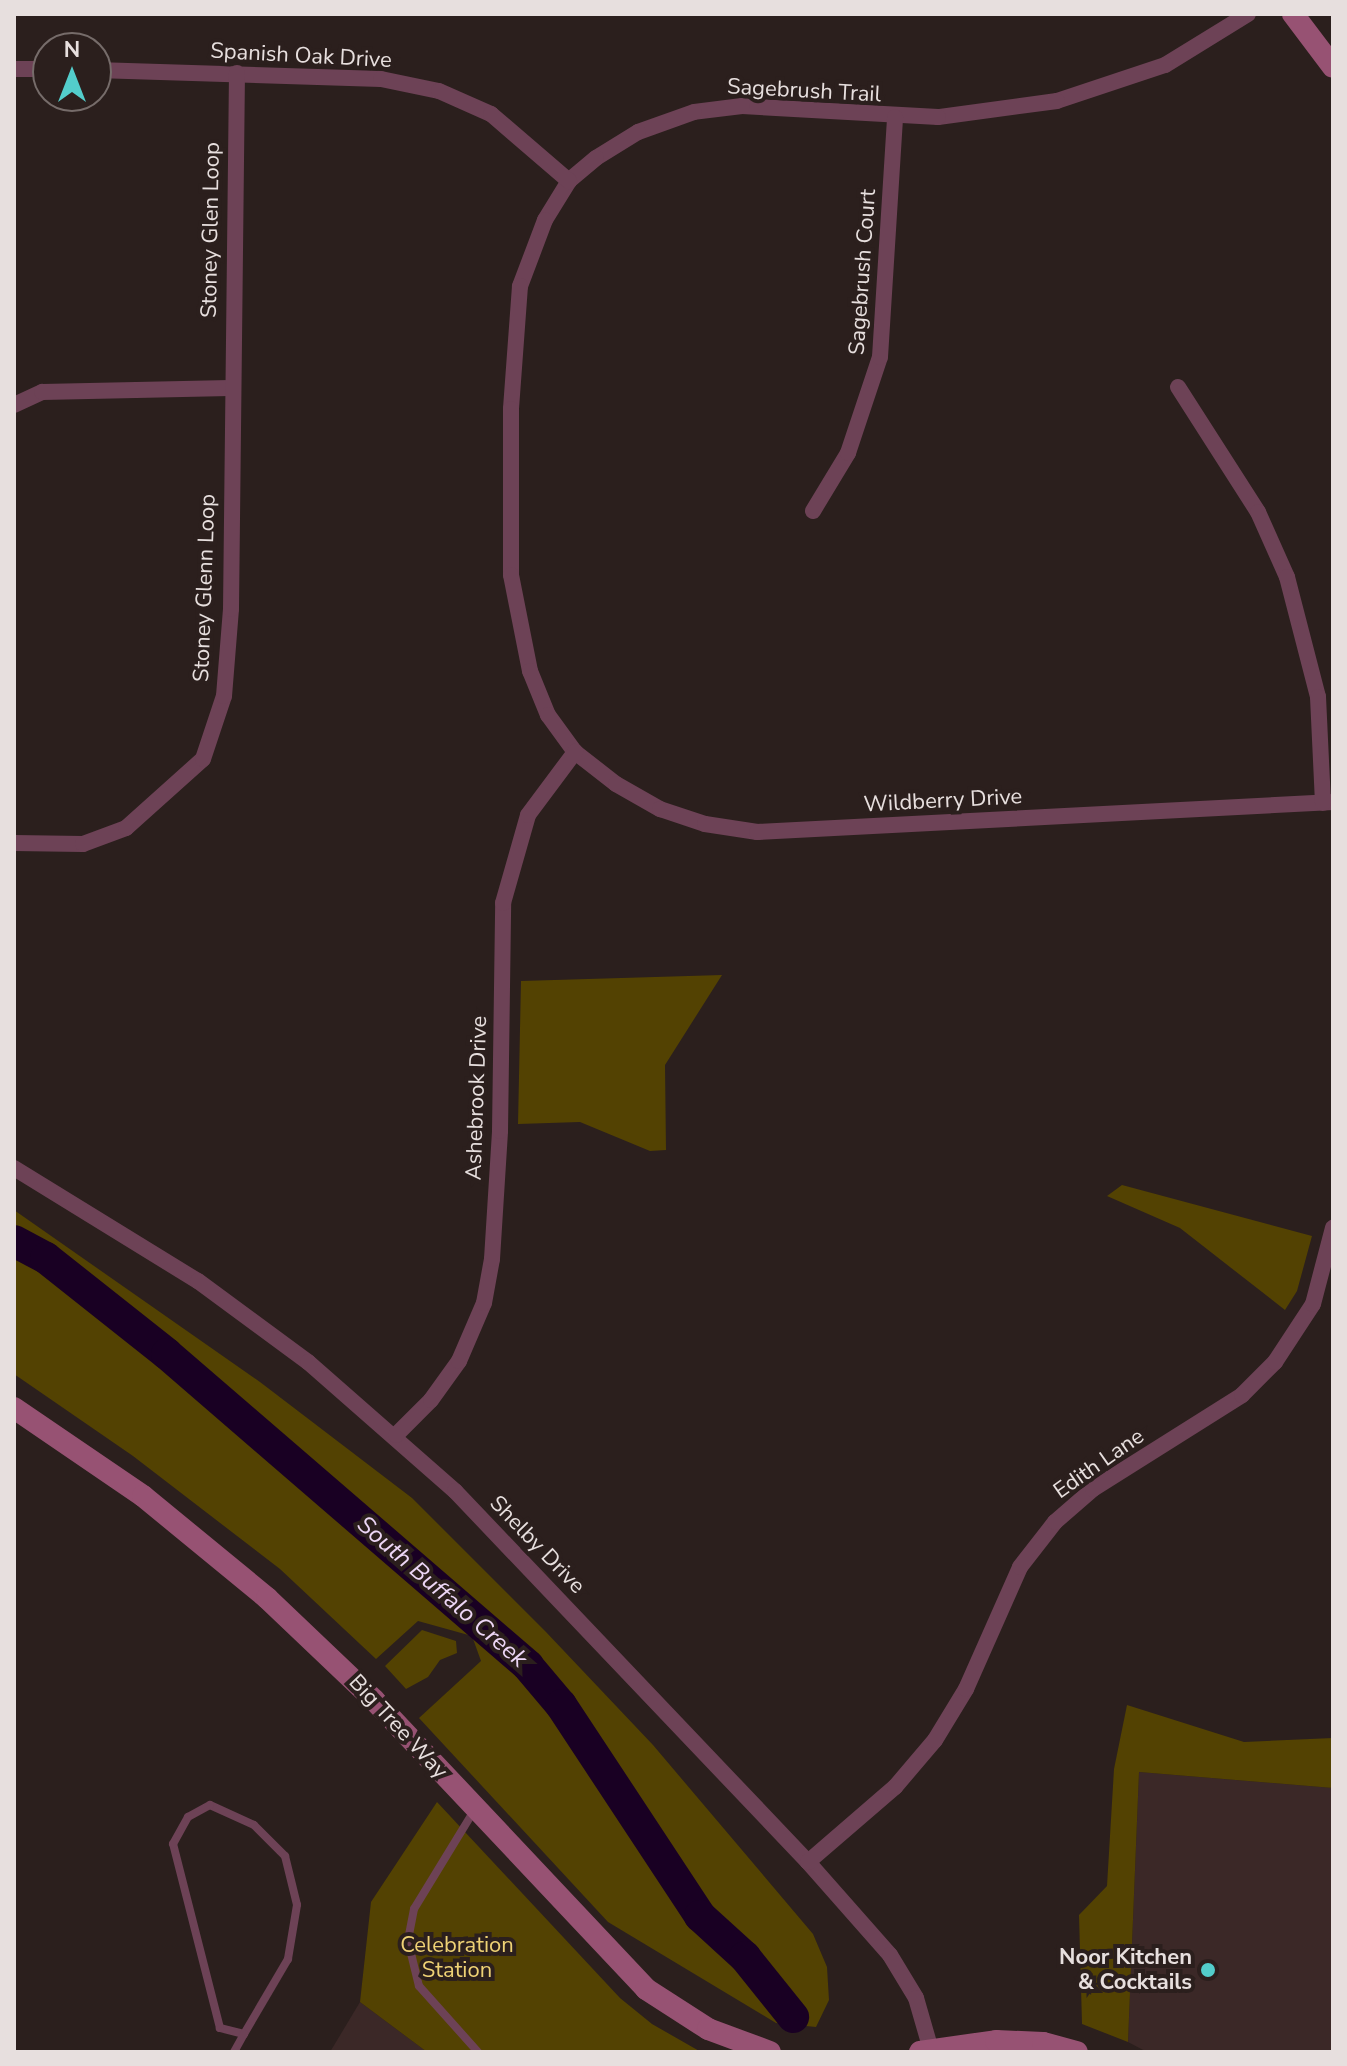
<!DOCTYPE html>
<html>
<head>
<meta charset="utf-8">
<style>
	body { margin:0 }
	#map { position:relative; width:1347px; height:2066px; overflow:hidden; background:#2b1f1d; font-family:"Nunito Sans",sans-serif }
	div>[style] { position:absolute }
	[style*='--x'] { left:calc(var(--x)*1px); top:calc(var(--y)*1px); width:calc(var(--w)*1px); rotate:calc(var(--a)*1deg) }
	.built>* { inset:0; background:#3b2827 }
	.green>* { inset:0; background:#534202 }
	.river>* { height:32px; margin:-16px; padding:0 16px; transform-origin:16px; border-radius:16px; background:#190023 }
	.lane>* { height:8px; margin:-4px; padding:0 4px; transform-origin:4px; border-radius:4px; background:#6d4256 }
	.street>* { height:16px; margin:-8px; padding:0 8px; transform-origin:8px; border-radius:8px; background:#6d4256 }
	.secondary>* { height:22px; margin:-11px; padding:0 11px; transform-origin:11px; border-radius:11px; background:#975273 }
	.dots>* { width:22px; height:22px; translate:-50% -50%; box-sizing:border-box; border:4px solid #2b1f1d; border-radius:50% }
	span { translate:-50% -50%; white-space:nowrap; text-align:center; line-height:1.15; -webkit-text-stroke:8px #2b1f1d; paint-order:stroke }
	.street-label { font-size:22px; color:#e7dfde }
	.park-label { font-size:22px; color:#efd275 }
	.poi-label { font-size:22px; color:#e7dfde; font-weight:700 }
	.right { translate:-100% -50%; text-align:right }
	.water-label { font-size:24px; color:#edd7f6; font-style:italic }
	.frame { position:absolute; inset:0; border:16px solid #e7dfde; pointer-events:none }
	.north { position:absolute; left:32px; top:32px; width:80px; height:80px; box-sizing:border-box; background:#2b1f1d; border:2px solid #766c6a; border-radius:50%; rotate:0deg; font-size:22px; font-weight:700; line-height:32px; text-align:center; color:#e7dfde }
	.north::after { content:''; display:block; margin:auto; width:28px; height:36px; background:#53cdcb; clip-path:polygon(50% 0,100% 100%,50% 72%,0 100%) }
</style>
</head>
<body>
<div id="map">
	<div class="built">
		<div style="clip-path:polygon(1139px 1772px,1333px 1788px,1333px 2052px,1147px 2052px,1128px 2042px)"></div>
		<div style="clip-path:polygon(360px 2002px,427px 2052px,330px 2052px)"></div>
	</div>
	<div class="green">
		<div style="clip-path:polygon(722px 975px,665px 1065px,666px 1150px,650px 1151px,580px 1122px,518px 1124px,521px 981px)"></div>
		<div style="clip-path:polygon(1122px 1185px,1312px 1236px,1297px 1291px,1285px 1310px,1180px 1228px,1107px 1196px)"></div>
		<div style="clip-path:polygon(14px 1210px,260px 1382px,412px 1498px,546px 1632px,653px 1745px,813px 1934px,827px 1967px,829px 2000px,816px 2027px,776px 2023px,608px 1922px,419px 1718px,481px 1661px,472px 1636px,418px 1621px,376px 1659px,280px 1569px,133px 1456px,14px 1374px)"></div>
		<div style="clip-path:polygon(422px 1630px,456px 1641px,457px 1653px,440px 1660px,428px 1677px,406px 1689px,385px 1666px)"></div>
		<div style="clip-path:polygon(1127px 1705px,1244px 1742px,1333px 1738px,1333px 1788px,1139px 1772px,1128px 2042px,1082px 2024px,1079px 1915px,1107px 1886px,1114px 1769px)"></div>
		<div style="clip-path:polygon(437px 1802px,620px 1998px,652px 2024px,701px 2052px,427px 2052px,360px 2002px,371px 1902px)"></div>
	</div>
	<div class="river">
		<div style="--x:14;--y:1241;--w:36;--a:28"></div>
		<div style="--x:46;--y:1258;--w:154;--a:38.4"></div>
		<div style="--x:167;--y:1354;--w:477;--a:40.8"></div>
		<div style="--x:528;--y:1666;--w:51;--a:49.8"></div>
		<div style="--x:561;--y:1705;--w:253;--a:56.6"></div>
		<div style="--x:700;--y:1916;--w:61;--a:42.3"></div>
		<div style="--x:745;--y:1957;--w:77;--a:51.3"></div>
	</div>
	<div class="lane">
		<div style="--x:210;--y:1805;--w:48;--a:24.4"></div>
		<div style="--x:254;--y:1825;--w:44;--a:45"></div>
		<div style="--x:285;--y:1856;--w:50;--a:76.2"></div>
		<div style="--x:297;--y:1905;--w:55;--a:99.5"></div>
		<div style="--x:288;--y:1959;--w:87;--a:120.4"></div>
		<div style="--x:244;--y:2034;--w:25;--a:-166"></div>
		<div style="--x:220;--y:2028;--w:190;--a:-104.3"></div>
		<div style="--x:173;--y:1844;--w:31;--a:-61"></div>
		<div style="--x:188;--y:1817;--w:25;--a:-29"></div>
		<div style="--x:475;--y:1809;--w:117;--a:121.4"></div>
		<div style="--x:414;--y:1909;--w:33;--a:101"></div>
		<div style="--x:408;--y:1941;--w:46;--a:76.3"></div>
		<div style="--x:419;--y:1986;--w:89;--a:48.2"></div>
		<div style="--x:234;--y:2052;--w:21;--a:-61"></div>
	</div>
	<div class="street">
		<div style="--x:1248;--y:14;--w:97;--a:148.4"></div>
		<div style="--x:1165;--y:65;--w:114;--a:161.6"></div>
		<div style="--x:1057;--y:101;--w:120;--a:172.3"></div>
		<div style="--x:938;--y:117;--w:196;--a:-176.8"></div>
		<div style="--x:742;--y:106;--w:48;--a:172.9"></div>
		<div style="--x:694;--y:112;--w:59;--a:160.3"></div>
		<div style="--x:638;--y:132;--w:49;--a:148.2"></div>
		<div style="--x:596;--y:158;--w:35;--a:140"></div>
		<div style="--x:569;--y:181;--w:46;--a:121.6"></div>
		<div style="--x:545;--y:220;--w:71;--a:110.7"></div>
		<div style="--x:520;--y:286;--w:123;--a:94.2"></div>
		<div style="--x:511;--y:409;--w:166;--a:90"></div>
		<div style="--x:511;--y:575;--w:98;--a:78.8"></div>
		<div style="--x:530;--y:671;--w:48;--a:67.8"></div>
		<div style="--x:548;--y:715;--w:46;--a:53.9"></div>
		<div style="--x:575;--y:752;--w:52;--a:38"></div>
		<div style="--x:616;--y:784;--w:51;--a:29.6"></div>
		<div style="--x:660;--y:809;--w:47;--a:18.4"></div>
		<div style="--x:705;--y:824;--w:53;--a:8.7"></div>
		<div style="--x:757;--y:832;--w:577;--a:-2.98"></div>
		<div style="--x:14;--y:69;--w:34;--a:0"></div>
		<div style="--x:96;--y:70;--w:285;--a:1.8"></div>
		<div style="--x:381;--y:79;--w:59;--a:11.7"></div>
		<div style="--x:439;--y:91;--w:57;--a:23.9"></div>
		<div style="--x:491;--y:114;--w:103;--a:40.7"></div>
		<div style="--x:1178;--y:387;--w:148;--a:57.4"></div>
		<div style="--x:1258;--y:512;--w:71;--a:66"></div>
		<div style="--x:1287;--y:577;--w:124;--a:75.5"></div>
		<div style="--x:1318;--y:697;--w:106;--a:87.3"></div>
		<div style="--x:14;--y:405;--w:31;--a:-25"></div>
		<div style="--x:42;--y:392;--w:188;--a:-1.2"></div>
		<div style="--x:813;--y:511;--w:68;--a:-58.9"></div>
		<div style="--x:848;--y:453;--w:101;--a:-71.6"></div>
		<div style="--x:880;--y:357;--w:240;--a:-86.4"></div>
		<div style="--x:14;--y:843;--w:69;--a:0.8"></div>
		<div style="--x:83;--y:844;--w:46;--a:-20.4"></div>
		<div style="--x:126;--y:828;--w:103;--a:-41.9"></div>
		<div style="--x:203;--y:759;--w:66;--a:-71.6"></div>
		<div style="--x:224;--y:696;--w:87;--a:-85.4"></div>
		<div style="--x:231;--y:609;--w:536;--a:-89.36"></div>
		<div style="--x:14;--y:1168;--w:216;--a:31.6"></div>
		<div style="--x:198;--y:1281;--w:137;--a:36.4"></div>
		<div style="--x:308;--y:1362;--w:196;--a:41.3"></div>
		<div style="--x:455;--y:1491;--w:512;--a:46.42"></div>
		<div style="--x:808;--y:1862;--w:124;--a:48.6"></div>
		<div style="--x:890;--y:1955;--w:50;--a:58.8"></div>
		<div style="--x:916;--y:1998;--w:54;--a:73.9"></div>
		<div style="--x:396;--y:1435;--w:49;--a:-45"></div>
		<div style="--x:431;--y:1400;--w:48;--a:-54.3"></div>
		<div style="--x:459;--y:1361;--w:63;--a:-66.7"></div>
		<div style="--x:484;--y:1303;--w:45;--a:-79.7"></div>
		<div style="--x:492;--y:1259;--w:128;--a:-86.4"></div>
		<div style="--x:500;--y:1131;--w:228;--a:-89.2"></div>
		<div style="--x:503;--y:903;--w:91;--a:-74.1"></div>
		<div style="--x:528;--y:815;--w:79;--a:-53.3"></div>
		<div style="--x:808;--y:1862;--w:115;--a:-40.8"></div>
		<div style="--x:895;--y:1787;--w:62;--a:-49.6"></div>
		<div style="--x:935;--y:1740;--w:60;--a:-58.7"></div>
		<div style="--x:966;--y:1689;--w:133;--a:-66.1"></div>
		<div style="--x:1020;--y:1567;--w:57;--a:-52.1"></div>
		<div style="--x:1055;--y:1522;--w:50;--a:-41"></div>
		<div style="--x:1093;--y:1489;--w:176;--a:-32.2"></div>
		<div style="--x:1242;--y:1395;--w:47;--a:-45"></div>
		<div style="--x:1275;--y:1362;--w:69;--a:-56.8"></div>
		<div style="--x:1313;--y:1304;--w:79;--a:-75.3"></div>
	</div>
	<div class="secondary">
		<div style="--x:1293;--y:14;--w:66;--a:53"></div>
		<div style="--x:14;--y:1408;--w:156;--a:34.3"></div>
		<div style="--x:143;--y:1496;--w:161;--a:39.4"></div>
		<div style="--x:267;--y:1598;--w:148;--a:43.6"></div>
		<div style="--x:374;--y:1700;--w:397;--a:46.7"></div>
		<div style="--x:646;--y:1989;--w:74;--a:32.8"></div>
		<div style="--x:708;--y:2029;--w:66;--a:20.4"></div>
		<div style="--x:920;--y:2052;--w:77;--a:-8.2"></div>
		<div style="--x:996;--y:2041;--w:47;--a:2.4"></div>
		<div style="--x:1043;--y:2043;--w:35;--a:15"></div>
	</div>
	<div class="dots">
		<div style="left:1208px;top:1970px;background:#53cdcb"></div>
	</div>
	<div class="street-label">
		<span style="left:301px;top:56px;rotate:3deg">Spanish Oak Drive</span>
		<span style="left:804px;top:91px;rotate:3deg">Sagebrush Trail</span>
		<span style="left:211px;top:230px;rotate:-89deg">Stoney Glen Loop</span>
		<span style="left:863px;top:272px;rotate:-86deg">Sagebrush Court</span>
		<span style="left:205px;top:588px;rotate:-88deg">Stoney Glenn Loop</span>
		<span style="left:943px;top:801px;rotate:-3deg">Wildberry Drive</span>
		<span style="left:477px;top:1098px;rotate:-88deg">Ashebrook Drive</span>
		<span style="left:1099px;top:1464px;rotate:-35deg">Edith Lane</span>
		<span style="left:537px;top:1545px;rotate:46deg">Shelby Drive</span>
		<span style="left:398px;top:1727px;rotate:47deg">Big Tree Way</span>
	</div>
	<div class="park-label">
		<span style="left:457px;top:1958px">Celebration<br>Station</span>
	</div>
	<div class="poi-label">
		<span class="right" style="left:1192px;top:1970px">Noor Kitchen<br>&amp; Cocktails</span>
	</div>
	<div class="water-label">
		<span style="left:442px;top:1592px;rotate:41deg">South Buffalo Creek</span>
	</div>
	<div class="frame"></div>
	<div class="north">N</div>
</div>
</body>
</html>
